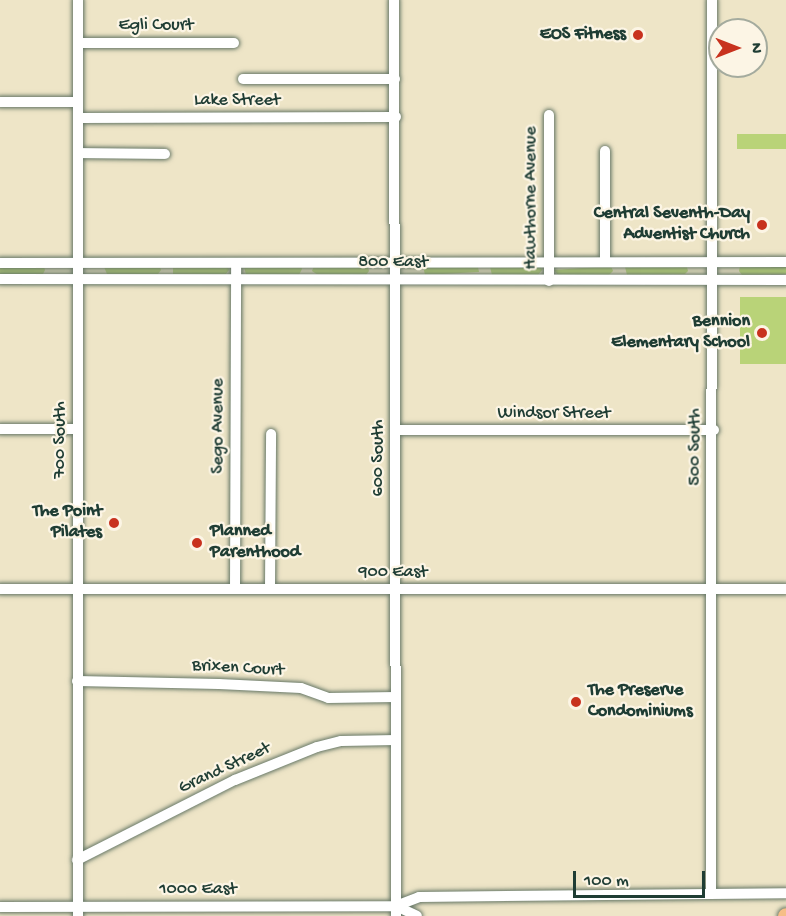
<!DOCTYPE html>
<html>
<head>
<meta charset="utf-8">
<style>
	body { margin:0 }
	#map { position:relative; width:786px; height:916px; overflow:hidden; background:#eee5c7; font-family:"Gochi Hand",sans-serif }
	div>[style] { position:absolute }
	[style*='--x'] { left:calc(var(--x)*1px); top:calc(var(--y)*1px); width:calc(var(--w)*1px); rotate:calc(var(--a)*1deg) }
	.green>* { inset:0; background:#b9d378; transform-origin:0 0 }
	.roads { filter:drop-shadow(0 0 2px #677867) drop-shadow(0 0 2px #677867) }
	.minor>* { height:10px; margin:-5px; padding:0 5px; transform-origin:5px; border-radius:5px; background:#fff }
	.major>* { height:14px; margin:-7px; padding:0 7px; transform-origin:7px; border-radius:7px; background:#f6be87 }
	.dots>* { width:16px; height:16px; translate:-50% -50%; box-sizing:border-box; border:3px solid #fcf5e5; border-radius:50% }
	span { translate:-50% -50%; white-space:nowrap; text-align:center; line-height:1.15; -webkit-text-stroke:4.5px #fcf5e5; paint-order:stroke }
	.street-label { font-size:18px; color:#1f3d34 }
	.poi-label { font-size:18px; color:#1f3d34; font-weight:700 }
	.right { translate:-100% -50%; text-align:right }
	.left { translate:0 -50%; text-align:left }
	.north { position:absolute; left:708px; top:18px; width:60px; height:60px; box-sizing:border-box; background:#fcf5e5; border:2px solid #a4ab9e; border-radius:50%; rotate:90deg; font-size:16px; font-weight:700; line-height:24px; text-align:center; color:#1f3d34 }
	.north::after { content:''; display:block; margin:auto; width:21px; height:27px; background:#c8321e; clip-path:polygon(50% 0,100% 100%,50% 72%,0 100%) }
	.scale { position:absolute; left:573px; top:871px; width:132px; height:27px; box-sizing:border-box; border:3px solid #1f3d34; border-top:0; padding-left:8px; font-size:18px; line-height:21px; white-space:nowrap; color:#1f3d34; -webkit-text-stroke:4px #fcf5e5; paint-order:stroke }
</style>
</head>
<body>
<div id="map">
	<div class="green">
		<div style="left:786px;top:134px;width:15px;height:49px;rotate:90deg"></div>
		<div style="clip-path:polygon(786px 265px,786px 274px,742px 275px,739px 271px,740px 266px)"></div>
		<div style="clip-path:polygon(0 266px,44px 267px,45px 270px,43px 274px,0 275px)"></div>
		<div style="clip-path:polygon(173px 266px,228px 267px,229px 270px,225px 275px,173px 274px)"></div>
		<div style="clip-path:polygon(244px 266px,301px 266px,302px 269px,299px 275px,246px 275px)"></div>
		<div style="clip-path:polygon(314px 266px,368px 267px,369px 271px,366px 275px,318px 275px,312px 271px)"></div>
		<div style="clip-path:polygon(423px 266px,478px 267px,479px 272px,425px 275px)"></div>
		<div style="clip-path:polygon(611px 266px,613px 271px,609px 275px,558px 275px,554px 270px)"></div>
		<div style="clip-path:polygon(104px 267px,160px 267px,161px 270px,158px 274px,107px 274px)"></div>
		<div style="clip-path:polygon(490px 267px,541px 267px,542px 270px,538px 275px,492px 275px)"></div>
		<div style="clip-path:polygon(625px 267px,687px 267px,688px 271px,685px 274px,627px 275px)"></div>
		<div style="left:740px;top:297px;width:46px;height:67px"></div>
	</div>
	<div class="roads">
		<div class="minor">
			<div style="--x:394;--y:0;--w:916;--a:89.87"></div>
			<div style="--x:78;--y:43;--w:156;--a:0"></div>
			<div style="--x:243;--y:79;--w:152;--a:0"></div>
			<div style="--x:0;--y:102;--w:78;--a:0"></div>
			<div style="--x:549;--y:115;--w:166;--a:90"></div>
			<div style="--x:78;--y:118;--w:318;--a:-0.2"></div>
			<div style="--x:78;--y:153;--w:87;--a:0.7"></div>
			<div style="--x:605;--y:262;--w:111;--a:-90"></div>
			<div style="--x:0;--y:263;--w:786;--a:-0.07"></div>
			<div style="--x:0;--y:279;--w:786;--a:0.07"></div>
			<div style="--x:0;--y:429;--w:77;--a:0"></div>
			<div style="--x:395;--y:430;--w:319;--a:0"></div>
			<div style="--x:0;--y:589;--w:786;--a:0"></div>
			<div style="--x:235;--y:589;--w:326;--a:-89.8"></div>
			<div style="--x:270;--y:589;--w:155;--a:-89.6"></div>
			<div style="--x:77;--y:681;--w:142;--a:1.2"></div>
			<div style="--x:219;--y:684;--w:82;--a:2.8"></div>
			<div style="--x:301;--y:688;--w:29;--a:20"></div>
			<div style="--x:328;--y:698;--w:68;--a:-0.8"></div>
			<div style="--x:77;--y:860;--w:177;--a:-26.9"></div>
			<div style="--x:235;--y:780;--w:88;--a:-21.9"></div>
			<div style="--x:317;--y:747;--w:25;--a:-14"></div>
			<div style="--x:341;--y:741;--w:55;--a:-1"></div>
			<div style="--x:711;--y:894;--w:894;--a:-89.94"></div>
			<div style="--x:396;--y:906;--w:23;--a:25"></div>
			<div style="--x:0;--y:907;--w:396;--a:-0.1"></div>
			<div style="--x:396;--y:906;--w:25;--a:-21"></div>
			<div style="--x:419;--y:897;--w:367;--a:-0.6"></div>
			<div style="--x:78;--y:916;--w:916;--a:-90"></div>
		</div>
		<div class="major">
			<div style="--x:785;--y:916;--w:1;--a:-45"></div>
		</div>
	</div>
	<div class="dots">
		<div style="left:638px;top:35px;background:#c8321e"></div>
		<div style="left:762px;top:225px;background:#c8321e"></div>
		<div style="left:762px;top:333px;background:#c8321e"></div>
		<div style="left:114px;top:523px;background:#c8321e"></div>
		<div style="left:197px;top:543px;background:#c8321e"></div>
		<div style="left:576px;top:702px;background:#c8321e"></div>
	</div>
	<div class="street-label">
		<span style="left:156px;top:26px">Egli Court</span>
		<span style="left:237px;top:101px">Lake Street</span>
		<span style="left:532px;top:198px;rotate:-90deg">Hawthorne Avenue</span>
		<span style="left:393px;top:263px">800 East</span>
		<span style="left:554px;top:414px">Windsor Street</span>
		<span style="left:219px;top:426px;rotate:-90deg">Sego Avenue</span>
		<span style="left:61px;top:440px;rotate:-90deg">700 South</span>
		<span style="left:696px;top:447px;rotate:-90deg">500 South</span>
		<span style="left:379px;top:458px;rotate:-90deg">600 South</span>
		<span style="left:393px;top:573px">900 East</span>
		<span style="left:238px;top:669px;rotate:3deg">Brixen Court</span>
		<span style="left:225px;top:769px;rotate:-25deg">Grand Street</span>
		<span style="left:198px;top:890px">1000 East</span>
	</div>
	<div class="poi-label">
		<span class="right" style="left:626px;top:35px">EOS Fitness</span>
		<span class="right" style="left:750px;top:225px">Central Seventh-Day<br>Adventist Church</span>
		<span class="right" style="left:750px;top:333px">Bennion<br>Elementary School</span>
		<span class="right" style="left:102px;top:523px">The Point<br>Pilates</span>
		<span class="left" style="left:210px;top:543px">Planned<br>Parenthood</span>
		<span class="left" style="left:588px;top:702px">The Preserve<br>Condominiums</span>
	</div>
	<div class="north">N</div>
	<div class="scale">100 m</div>
</div>
</body>
</html>
